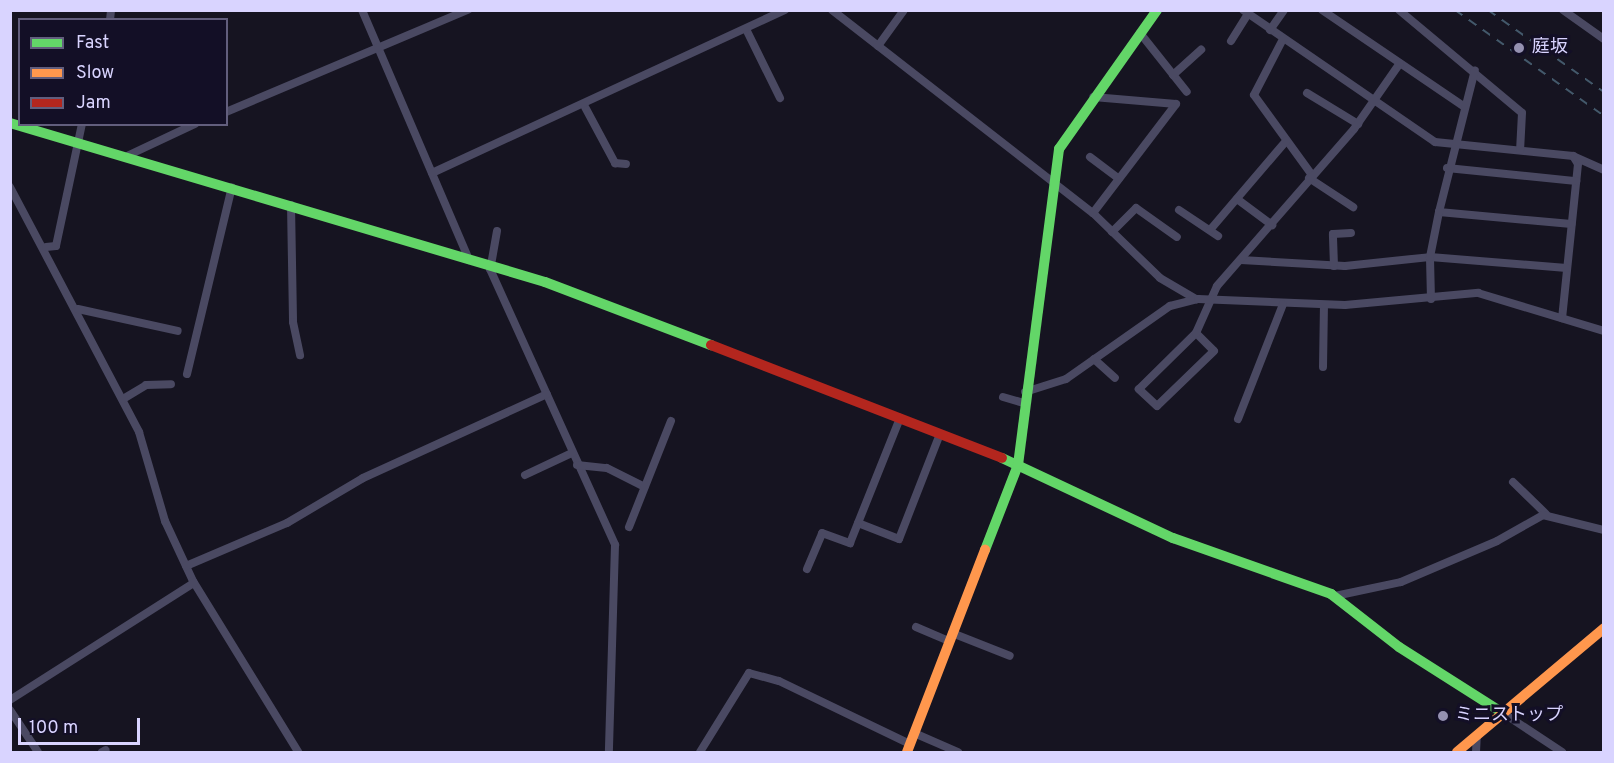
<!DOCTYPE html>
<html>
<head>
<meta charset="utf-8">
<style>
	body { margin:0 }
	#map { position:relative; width:1614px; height:763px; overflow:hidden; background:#161421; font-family:Overpass,"Noto Sans JP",sans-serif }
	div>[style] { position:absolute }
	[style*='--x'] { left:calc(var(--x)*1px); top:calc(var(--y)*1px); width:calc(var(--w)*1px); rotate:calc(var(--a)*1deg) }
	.street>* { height:8px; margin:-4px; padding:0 4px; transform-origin:4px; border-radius:4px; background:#4a4962 }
	.fast>* { height:10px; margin:-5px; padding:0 5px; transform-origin:5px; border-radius:5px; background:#63d668 }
	.slow>* { height:10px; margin:-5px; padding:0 5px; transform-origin:5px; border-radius:5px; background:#ff974d }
	.jam>* { height:10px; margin:-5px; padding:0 5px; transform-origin:5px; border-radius:5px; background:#b3261e }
	.rail>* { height:2px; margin-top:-1px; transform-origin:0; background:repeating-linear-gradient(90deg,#43596b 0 9px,transparent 0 17px) }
	.dots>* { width:16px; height:16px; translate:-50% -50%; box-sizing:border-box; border:3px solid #130f26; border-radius:50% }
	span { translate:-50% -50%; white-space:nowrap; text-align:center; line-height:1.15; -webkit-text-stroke:6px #130f26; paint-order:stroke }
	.poi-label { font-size:18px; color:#d9d4ff }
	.left { translate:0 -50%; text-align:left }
	.frame { position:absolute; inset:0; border:12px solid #d9d4ff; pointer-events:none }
	.legend { position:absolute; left:18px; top:18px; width:210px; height:108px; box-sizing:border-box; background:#130f26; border:2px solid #625e7d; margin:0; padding:8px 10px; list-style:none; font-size:18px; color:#d9d4ff }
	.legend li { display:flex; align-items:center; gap:12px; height:30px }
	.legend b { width:30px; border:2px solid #625e7d }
	.scale { position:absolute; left:18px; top:718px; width:122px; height:27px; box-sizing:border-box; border:3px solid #d9d4ff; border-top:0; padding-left:8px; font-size:18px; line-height:21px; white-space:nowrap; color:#d9d4ff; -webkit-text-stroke:4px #130f26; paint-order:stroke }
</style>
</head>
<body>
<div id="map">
	<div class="street">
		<div style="--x:362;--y:10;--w:272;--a:66.8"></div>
		<div style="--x:832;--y:10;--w:331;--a:37.9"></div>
		<div style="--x:1093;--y:213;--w:93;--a:44.1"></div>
		<div style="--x:1160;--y:278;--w:42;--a:30.3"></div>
		<div style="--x:1243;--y:10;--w:233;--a:34.5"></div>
		<div style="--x:1435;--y:142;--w:139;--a:5.8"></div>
		<div style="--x:1573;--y:156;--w:9;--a:58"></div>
		<div style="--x:1578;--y:164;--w:155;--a:95.9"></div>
		<div style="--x:1322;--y:10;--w:171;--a:34.2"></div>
		<div style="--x:1399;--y:10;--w:160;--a:39.9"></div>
		<div style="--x:1522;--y:113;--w:37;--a:93"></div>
		<div style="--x:1563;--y:10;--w:50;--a:35.3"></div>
		<div style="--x:110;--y:20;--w:10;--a:-84"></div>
		<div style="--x:746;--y:29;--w:77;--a:63.8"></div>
		<div style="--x:1270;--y:30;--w:24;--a:-55"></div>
		<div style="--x:1140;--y:33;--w:75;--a:51.5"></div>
		<div style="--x:1283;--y:39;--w:63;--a:117.4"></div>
		<div style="--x:1254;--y:95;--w:99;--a:54.1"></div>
		<div style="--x:1231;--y:41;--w:32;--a:-58"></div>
		<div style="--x:878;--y:46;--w:44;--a:-54.2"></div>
		<div style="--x:1173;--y:75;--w:38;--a:-42"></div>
		<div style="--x:1307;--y:93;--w:60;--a:31.3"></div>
		<div style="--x:585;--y:107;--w:64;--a:61.8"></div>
		<div style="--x:615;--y:163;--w:11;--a:5"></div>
		<div style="--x:226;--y:112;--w:263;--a:-22.9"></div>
		<div style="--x:129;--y:155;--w:73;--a:-25.2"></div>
		<div style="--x:1090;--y:157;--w:36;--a:37"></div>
		<div style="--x:1575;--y:157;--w:32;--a:24"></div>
		<div style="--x:1447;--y:168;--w:130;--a:5.8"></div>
		<div style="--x:432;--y:173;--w:389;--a:-24.8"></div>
		<div style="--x:1309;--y:178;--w:53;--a:33.4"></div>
		<div style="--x:10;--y:187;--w:277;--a:62.2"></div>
		<div style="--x:139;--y:432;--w:93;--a:73.7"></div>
		<div style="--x:165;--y:521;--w:66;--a:65"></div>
		<div style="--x:193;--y:581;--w:201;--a:58.4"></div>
		<div style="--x:1237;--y:199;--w:44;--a:36.6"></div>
		<div style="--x:291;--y:205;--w:117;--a:89"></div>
		<div style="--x:293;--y:322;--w:34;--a:78"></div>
		<div style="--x:1179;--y:210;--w:47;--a:33.7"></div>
		<div style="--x:1439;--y:212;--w:133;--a:5.2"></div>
		<div style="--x:1093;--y:213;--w:137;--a:-52.7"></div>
		<div style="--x:1176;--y:104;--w:83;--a:-175.2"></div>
		<div style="--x:1210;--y:230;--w:117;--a:-49.5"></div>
		<div style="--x:497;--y:231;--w:39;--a:100"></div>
		<div style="--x:490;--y:269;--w:303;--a:65.6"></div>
		<div style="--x:615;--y:545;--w:207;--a:91.7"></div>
		<div style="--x:1112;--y:232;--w:34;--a:-45"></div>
		<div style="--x:1136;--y:208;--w:50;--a:35.3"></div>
		<div style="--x:46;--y:247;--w:10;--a:-6"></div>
		<div style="--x:56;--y:246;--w:125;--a:-78"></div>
		<div style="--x:1241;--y:260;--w:104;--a:3.3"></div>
		<div style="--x:1345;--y:266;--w:85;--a:-6"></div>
		<div style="--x:1430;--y:257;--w:137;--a:4.6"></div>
		<div style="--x:1334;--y:266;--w:32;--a:-92"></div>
		<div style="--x:1333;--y:234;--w:18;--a:-3"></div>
		<div style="--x:1431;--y:299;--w:42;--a:-91.4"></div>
		<div style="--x:1430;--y:257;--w:46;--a:-78.7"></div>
		<div style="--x:1439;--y:212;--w:146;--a:-75.8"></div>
		<div style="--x:78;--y:309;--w:102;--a:12.4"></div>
		<div style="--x:1196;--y:333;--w:25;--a:45"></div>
		<div style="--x:1214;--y:351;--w:79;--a:136"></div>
		<div style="--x:1157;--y:406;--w:25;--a:-137"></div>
		<div style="--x:1139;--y:389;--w:80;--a:-44.5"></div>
		<div style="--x:1196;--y:333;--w:51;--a:-65.9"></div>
		<div style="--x:1217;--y:286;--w:208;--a:-48.9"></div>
		<div style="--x:1354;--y:129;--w:80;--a:-55.1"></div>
		<div style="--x:1094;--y:359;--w:28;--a:42"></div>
		<div style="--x:1323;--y:367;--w:62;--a:-89.1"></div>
		<div style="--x:187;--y:374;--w:192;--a:-76.5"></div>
		<div style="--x:1025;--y:392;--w:43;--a:-17.6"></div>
		<div style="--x:1066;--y:379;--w:127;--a:-35.1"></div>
		<div style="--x:1170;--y:306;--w:29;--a:-14"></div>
		<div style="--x:1198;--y:299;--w:147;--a:2.3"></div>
		<div style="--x:1345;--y:305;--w:134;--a:-5.2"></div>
		<div style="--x:1478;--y:293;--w:132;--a:16.8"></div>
		<div style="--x:1003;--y:397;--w:22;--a:16"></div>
		<div style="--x:123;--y:399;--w:27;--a:-31"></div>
		<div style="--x:146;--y:385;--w:25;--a:-2"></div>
		<div style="--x:1238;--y:419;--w:123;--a:-68.6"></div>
		<div style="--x:577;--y:465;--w:30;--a:6"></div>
		<div style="--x:607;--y:468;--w:42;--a:26.6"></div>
		<div style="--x:525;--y:475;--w:52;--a:-25.1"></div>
		<div style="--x:1513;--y:482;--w:46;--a:44.1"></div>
		<div style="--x:858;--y:523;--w:44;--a:21.3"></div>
		<div style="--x:899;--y:539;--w:113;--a:-68.7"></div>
		<div style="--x:629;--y:527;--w:114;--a:-68.4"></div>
		<div style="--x:186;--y:566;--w:110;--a:-23.1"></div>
		<div style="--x:287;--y:523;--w:88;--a:-30.6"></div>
		<div style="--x:363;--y:478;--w:202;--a:-24.5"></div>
		<div style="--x:807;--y:569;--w:39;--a:-67"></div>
		<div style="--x:822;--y:533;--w:30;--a:20"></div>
		<div style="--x:850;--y:543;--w:135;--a:-68.2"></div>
		<div style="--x:1335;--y:596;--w:67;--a:-12"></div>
		<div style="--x:1401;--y:582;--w:104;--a:-23.1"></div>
		<div style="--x:1497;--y:541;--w:53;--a:-29.5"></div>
		<div style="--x:1543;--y:515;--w:63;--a:13.8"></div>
		<div style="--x:916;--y:627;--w:36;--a:23"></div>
		<div style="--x:952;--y:633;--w:62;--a:21.6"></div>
		<div style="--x:10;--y:700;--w:218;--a:-32.5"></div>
		<div style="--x:10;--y:710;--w:50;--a:56.3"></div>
		<div style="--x:1503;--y:713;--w:71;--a:33.5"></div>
		<div style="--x:914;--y:733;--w:48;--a:23.4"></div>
		<div style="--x:102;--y:752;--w:4;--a:-27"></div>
		<div style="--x:700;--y:752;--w:93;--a:-58.2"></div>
		<div style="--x:749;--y:673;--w:31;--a:15"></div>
		<div style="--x:779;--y:681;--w:145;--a:25.7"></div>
		<div style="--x:1476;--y:752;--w:17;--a:-87"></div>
	</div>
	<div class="fast">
		<div style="--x:10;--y:123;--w:558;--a:16.55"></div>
		<div style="--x:545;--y:282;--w:178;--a:20.8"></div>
		<div style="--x:1002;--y:458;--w:189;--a:25.1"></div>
		<div style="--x:1173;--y:538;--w:168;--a:19.5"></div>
		<div style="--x:1331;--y:594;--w:86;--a:37.9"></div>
		<div style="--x:1399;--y:647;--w:123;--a:32.4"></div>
		<div style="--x:985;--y:550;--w:91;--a:-68.8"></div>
		<div style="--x:1018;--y:465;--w:319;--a:-82.6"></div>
		<div style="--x:1059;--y:149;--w:170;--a:-54.8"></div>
	</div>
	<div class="slow">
		<div style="--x:907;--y:752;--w:217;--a:-68.9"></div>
		<div style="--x:1457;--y:752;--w:192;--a:-40.1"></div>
	</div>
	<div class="jam">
		<div style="--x:711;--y:345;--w:312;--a:21.2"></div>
	</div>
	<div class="rail">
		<div style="--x:1455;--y:10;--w:183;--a:35.4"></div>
		<div style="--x:1488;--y:10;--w:142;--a:35.3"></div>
	</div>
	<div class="dots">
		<div style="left:1519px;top:48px;background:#9591b1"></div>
		<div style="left:1443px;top:716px;background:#9591b1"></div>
	</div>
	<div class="poi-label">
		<span class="left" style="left:1532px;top:48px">庭坂</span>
		<span class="left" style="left:1455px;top:716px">ミニストップ</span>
	</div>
	<div class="frame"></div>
	<ul class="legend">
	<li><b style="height:8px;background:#63d668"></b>Fast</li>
	<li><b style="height:8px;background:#ff974d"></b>Slow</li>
	<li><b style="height:8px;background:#b3261e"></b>Jam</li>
	</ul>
	<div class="scale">100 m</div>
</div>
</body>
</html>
